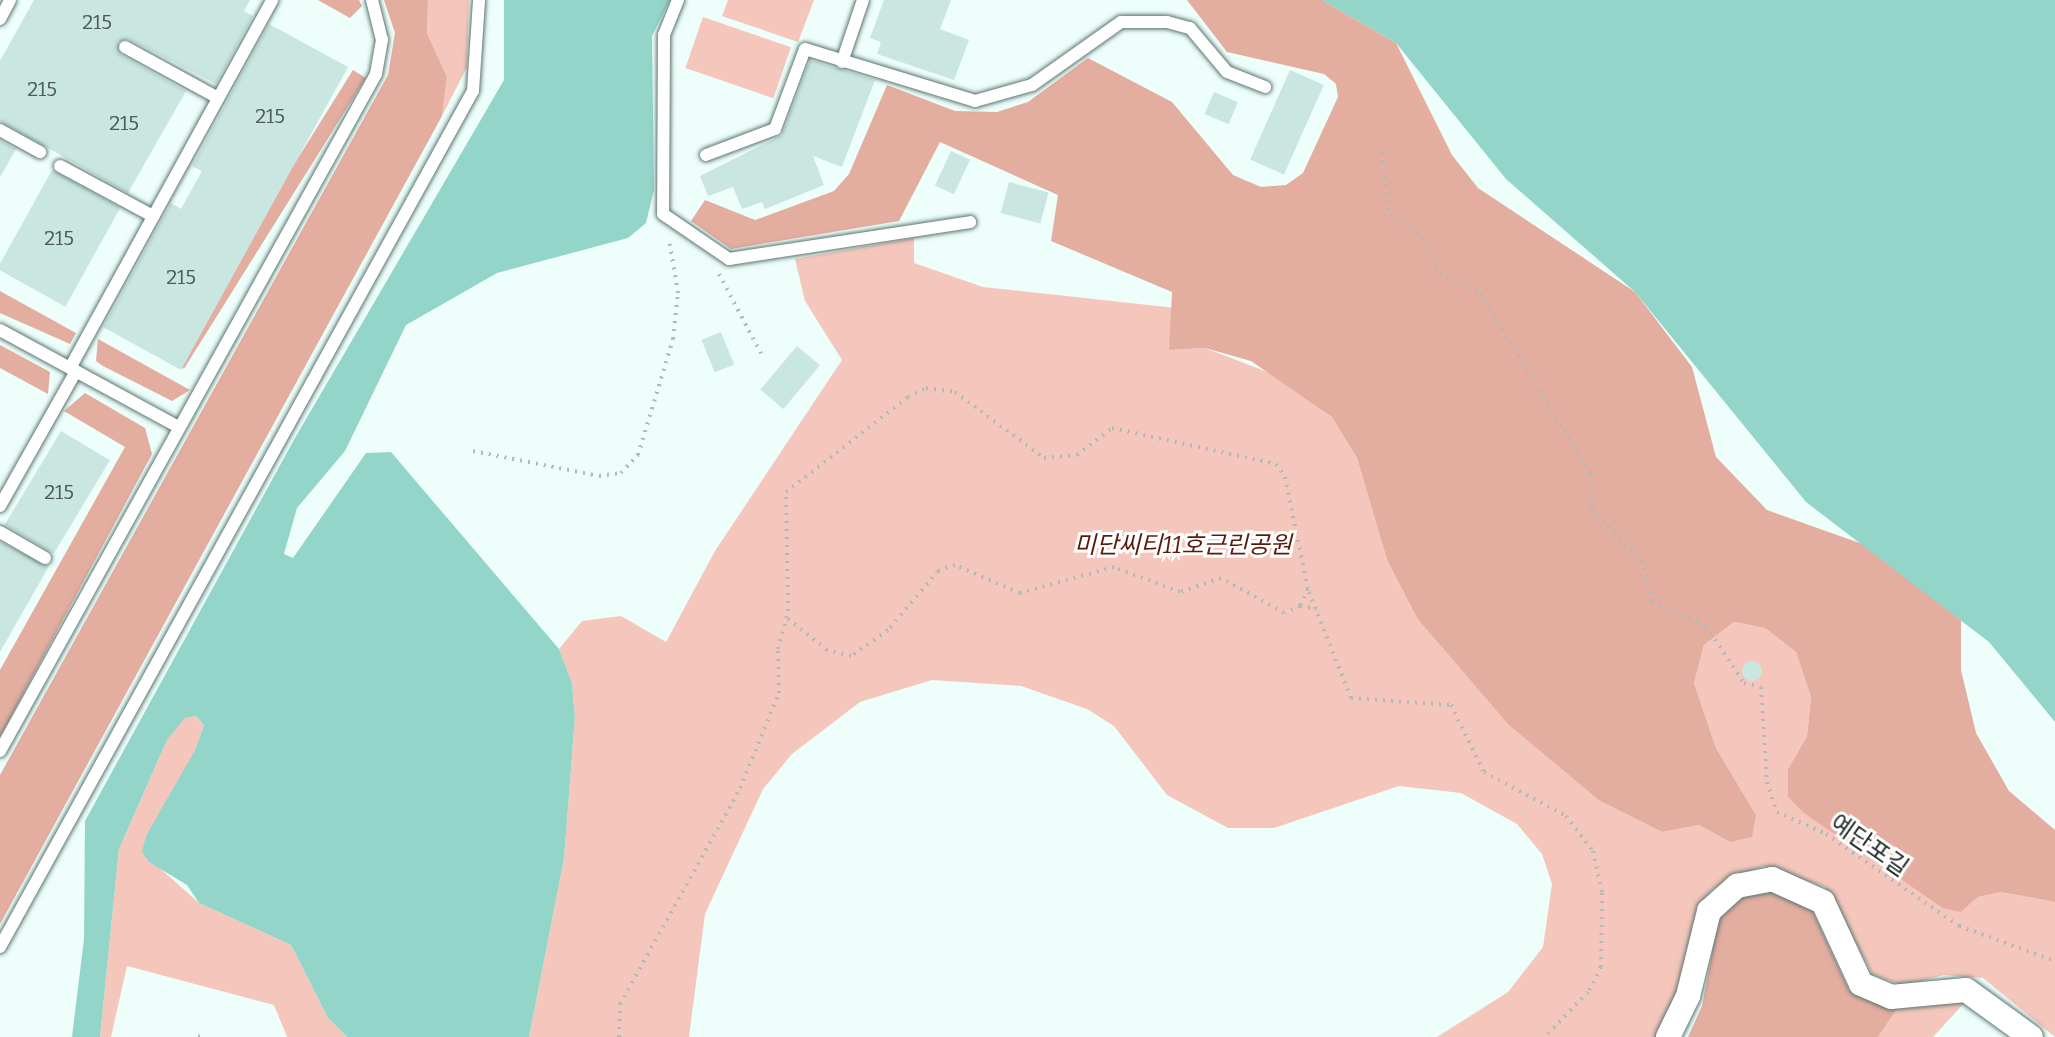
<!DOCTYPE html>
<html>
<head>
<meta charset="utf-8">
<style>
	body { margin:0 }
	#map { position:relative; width:2055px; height:1037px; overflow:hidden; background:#edfefb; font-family:Bitter,"Noto Sans KR",serif }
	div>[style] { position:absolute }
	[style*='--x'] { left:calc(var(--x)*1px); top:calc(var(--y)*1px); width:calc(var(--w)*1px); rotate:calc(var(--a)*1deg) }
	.green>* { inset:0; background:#f5c7bc; transform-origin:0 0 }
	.forest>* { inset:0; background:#e3ad9f; transform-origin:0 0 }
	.water>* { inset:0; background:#94d5ca }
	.building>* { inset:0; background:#c9e6e0; transform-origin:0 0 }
	.round { border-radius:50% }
	.path>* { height:4px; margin-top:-2px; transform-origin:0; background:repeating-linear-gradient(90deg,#adbcb9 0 2px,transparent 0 8px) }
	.roads { filter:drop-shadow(0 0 2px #5b7571) drop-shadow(0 0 2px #5b7571) }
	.service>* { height:12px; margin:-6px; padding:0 6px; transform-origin:6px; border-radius:6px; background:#fff }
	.minor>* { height:24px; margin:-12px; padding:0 12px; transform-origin:12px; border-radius:12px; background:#fff }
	span { translate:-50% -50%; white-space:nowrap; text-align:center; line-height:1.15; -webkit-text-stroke:6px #fff; paint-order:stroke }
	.number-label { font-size:20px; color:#4c5b58 }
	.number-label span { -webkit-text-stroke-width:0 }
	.park-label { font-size:24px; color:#5a1a0a; font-style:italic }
	.street-label { font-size:24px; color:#222d2b }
</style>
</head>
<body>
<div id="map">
	<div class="green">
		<div style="clip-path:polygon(428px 0,469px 0,467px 67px,442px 116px,447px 77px,427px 33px)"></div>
		<div style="clip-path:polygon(728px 0,814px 0,798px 42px,722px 16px)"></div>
		<div style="left:703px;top:17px;width:93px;height:54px;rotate:19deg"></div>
		<div style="clip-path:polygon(914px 238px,914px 263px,983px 287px,1176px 308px,1169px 350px,1205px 348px,1286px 379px,1332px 417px,1357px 458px,1387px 560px,1417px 618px,1600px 801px,1662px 832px,1699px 825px,1730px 842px,1756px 815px,1716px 748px,1694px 683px,1704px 645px,1734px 622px,1765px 628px,1796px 652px,1811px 697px,1807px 736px,1788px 769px,1788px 797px,1961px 912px,1978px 897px,2001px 892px,2055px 902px,2055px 1037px,1983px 978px,1943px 975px,1905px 986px,1873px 975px,1825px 887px,1763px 866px,1713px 889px,1696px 914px,1684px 980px,1657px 1037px,1437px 1037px,1508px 992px,1543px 947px,1552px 884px,1542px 854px,1517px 824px,1461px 793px,1399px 786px,1274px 828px,1228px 828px,1167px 795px,1114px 726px,1087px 709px,1021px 686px,932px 680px,860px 702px,792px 754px,763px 789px,705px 914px,689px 1037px,529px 1037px,564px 859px,575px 717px,572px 683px,559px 649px,582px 621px,621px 616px,666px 642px,715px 551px,842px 360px,805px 301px,795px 259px)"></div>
		<div style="clip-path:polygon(196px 716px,204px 725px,195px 750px,142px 852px,199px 903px,291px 945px,328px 1018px,347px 1037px,287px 1037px,274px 1005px,127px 966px,111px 1037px,100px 1037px,119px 849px,167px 740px,185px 717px)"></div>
		<div style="clip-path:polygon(1936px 1000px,1966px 1001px,1933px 1037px,1878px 1037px,1897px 1009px)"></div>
	</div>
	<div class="forest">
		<div style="clip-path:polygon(318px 0,359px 0,362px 6px,350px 18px)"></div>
		<div style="clip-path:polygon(384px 0,428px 0,427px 33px,447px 77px,442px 116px,0 924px,0 775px,388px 75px,395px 33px)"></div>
		<div style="clip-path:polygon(1187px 0,1322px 0,1396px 43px,1452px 155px,1478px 188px,1635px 292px,1692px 367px,1716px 457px,1767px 510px,1868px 546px,1961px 618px,1961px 670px,1976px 733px,2009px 791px,2055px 830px,2055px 902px,2001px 892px,1978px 897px,1961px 912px,1943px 908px,1804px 813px,1788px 797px,1788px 769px,1807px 736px,1811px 697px,1796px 652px,1765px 628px,1734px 622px,1704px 645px,1694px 683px,1716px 748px,1756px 815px,1752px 837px,1730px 842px,1699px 825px,1662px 832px,1600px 801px,1508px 724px,1417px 618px,1387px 560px,1357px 458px,1332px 417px,1251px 361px,1205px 348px,1169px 350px,1172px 292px,1051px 241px,1058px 195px,940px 142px,899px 221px,731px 249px,691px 221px,705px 200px,755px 220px,834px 191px,849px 174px,887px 85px,955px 111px,997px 112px,1028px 102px,1088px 58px,1172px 102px,1233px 175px,1261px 187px,1286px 185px,1303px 173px,1338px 97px,1336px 84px,1324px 74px,1227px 52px)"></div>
		<div style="left:353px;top:70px;width:15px;height:343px;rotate:32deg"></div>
		<div style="clip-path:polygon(0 291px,76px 333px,70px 344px,0 313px)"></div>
		<div style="clip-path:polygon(98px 339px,190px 390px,172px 401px,103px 366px,96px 361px)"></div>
		<div style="clip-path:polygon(0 345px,50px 372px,48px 394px,0 368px)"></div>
		<div style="clip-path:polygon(85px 393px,145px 428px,152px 454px,0 737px,0 670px,125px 447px,64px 411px)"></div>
		<div style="clip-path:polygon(1779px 889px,1812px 909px,1849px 990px,1897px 1009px,1878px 1037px,1688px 1037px,1702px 1006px,1718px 921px,1743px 895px)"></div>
	</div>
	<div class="water">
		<div style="clip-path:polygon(504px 0,670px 0,652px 36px,654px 190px,646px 223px,628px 238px,497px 273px,406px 325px,345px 451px,297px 508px,284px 554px,293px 558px,366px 453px,391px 452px,559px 649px,572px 683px,575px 717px,564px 859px,529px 1037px,347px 1037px,328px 1018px,291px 945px,199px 903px,187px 885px,149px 862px,142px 852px,146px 836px,195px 750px,204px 725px,196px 716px,185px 718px,167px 740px,119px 849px,100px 1037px,72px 1037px,84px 939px,85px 821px,295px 438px,504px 80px)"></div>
		<div style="clip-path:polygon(1322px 0,2055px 0,2055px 722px,1989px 642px,1806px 502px,1635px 292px,1506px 179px,1396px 43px)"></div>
	</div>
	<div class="building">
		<div style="clip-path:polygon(34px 0,250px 0,244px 11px,253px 16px,216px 84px,129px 39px,118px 42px,121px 55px,186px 91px,128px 193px,0 121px,0 61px)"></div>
		<div style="clip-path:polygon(884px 0,951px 0,940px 29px,969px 40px,954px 80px,877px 54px,881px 42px,870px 38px)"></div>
		<div style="clip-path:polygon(269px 24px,348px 67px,181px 370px,103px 327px,171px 203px,181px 209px,202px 171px,192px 166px)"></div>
		<div style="clip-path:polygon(810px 60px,875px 80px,842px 167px,813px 156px,824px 185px,765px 209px,762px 202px,742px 209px,733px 187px,708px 196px,700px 176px,782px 135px)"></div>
		<div style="left:1290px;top:70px;width:37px;height:98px;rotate:24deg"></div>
		<div style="left:1214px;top:92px;width:26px;height:24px;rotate:23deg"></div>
		<div style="clip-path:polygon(0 140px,16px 149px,0 177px)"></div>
		<div style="left:951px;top:151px;width:21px;height:38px;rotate:25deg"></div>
		<div style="left:52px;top:170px;width:78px;height:113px;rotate:29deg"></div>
		<div style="left:1009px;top:182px;width:41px;height:32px;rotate:15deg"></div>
		<div style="left:721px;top:332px;width:35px;height:21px;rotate:68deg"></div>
		<div style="left:797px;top:346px;width:30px;height:57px;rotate:40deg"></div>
		<div style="left:61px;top:431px;width:57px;height:109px;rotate:31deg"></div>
		<div style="clip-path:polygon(0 542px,49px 566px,0 652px)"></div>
		<div class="round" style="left:1742px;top:661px;width:20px;height:20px"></div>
	</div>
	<div class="path">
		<div style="--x:1382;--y:152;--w:64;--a:83.8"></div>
		<div style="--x:1389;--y:216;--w:32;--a:28"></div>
		<div style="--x:1417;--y:231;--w:49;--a:61.9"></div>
		<div style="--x:1440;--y:274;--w:46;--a:26"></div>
		<div style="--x:1481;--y:294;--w:210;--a:58.8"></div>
		<div style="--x:1590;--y:474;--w:36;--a:88"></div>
		<div style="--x:1591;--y:510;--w:71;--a:44.4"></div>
		<div style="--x:1642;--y:560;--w:43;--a:76.6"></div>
		<div style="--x:1652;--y:602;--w:59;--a:24"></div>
		<div style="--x:1706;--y:626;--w:69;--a:56.3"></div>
		<div style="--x:1744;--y:683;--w:17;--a:13"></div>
		<div style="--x:1761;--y:687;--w:95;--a:86.4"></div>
		<div style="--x:1767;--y:782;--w:32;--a:72"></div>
		<div style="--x:1777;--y:812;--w:54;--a:24.2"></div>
		<div style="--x:1826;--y:834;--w:162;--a:34.7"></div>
		<div style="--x:1959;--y:926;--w:102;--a:20"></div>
		<div style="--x:719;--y:274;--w:94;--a:62.1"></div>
		<div style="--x:473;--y:451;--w:128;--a:11.2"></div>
		<div style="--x:599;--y:476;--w:22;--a:-8"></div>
		<div style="--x:621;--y:473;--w:25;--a:-47"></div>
		<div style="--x:638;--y:455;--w:121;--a:-73.2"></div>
		<div style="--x:673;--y:339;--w:46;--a:-83.8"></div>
		<div style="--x:678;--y:293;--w:55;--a:-99.5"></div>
		<div style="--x:1309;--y:592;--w:114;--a:68.4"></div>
		<div style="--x:1351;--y:698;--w:100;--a:4"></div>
		<div style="--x:1451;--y:705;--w:75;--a:63.8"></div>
		<div style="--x:1484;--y:772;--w:93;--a:28.2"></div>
		<div style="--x:1566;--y:816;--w:44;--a:52.4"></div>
		<div style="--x:1593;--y:851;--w:43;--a:77.9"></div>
		<div style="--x:1602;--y:893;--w:74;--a:90.8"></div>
		<div style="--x:1601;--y:967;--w:28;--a:117"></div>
		<div style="--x:1588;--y:992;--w:62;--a:133.7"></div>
		<div style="--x:1300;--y:606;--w:17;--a:10"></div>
		<div style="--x:198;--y:1036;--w:3;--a:18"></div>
		<div style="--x:619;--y:1037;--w:33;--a:-88"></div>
		<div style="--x:620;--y:1004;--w:247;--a:-60.9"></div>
		<div style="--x:740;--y:788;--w:103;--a:-67.7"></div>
		<div style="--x:779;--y:693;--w:44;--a:-91.3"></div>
		<div style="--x:778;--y:649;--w:39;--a:-75"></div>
		<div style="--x:788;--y:611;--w:119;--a:-91"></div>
		<div style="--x:786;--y:492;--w:155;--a:-37.9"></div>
		<div style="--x:908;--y:397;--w:20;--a:-27"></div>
		<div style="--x:926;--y:388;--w:29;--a:8"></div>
		<div style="--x:955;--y:392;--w:111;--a:36.6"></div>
		<div style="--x:1044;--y:458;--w:33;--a:-5"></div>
		<div style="--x:1077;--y:455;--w:44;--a:-37.6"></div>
		<div style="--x:1112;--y:428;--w:168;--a:12.4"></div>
		<div style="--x:1276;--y:464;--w:16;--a:55"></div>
		<div style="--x:1285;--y:477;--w:114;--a:78.4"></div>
		<div style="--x:1308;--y:589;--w:19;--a:115"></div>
		<div style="--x:1300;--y:606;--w:17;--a:156"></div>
		<div style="--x:1284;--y:613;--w:72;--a:-150.9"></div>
		<div style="--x:1221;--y:578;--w:43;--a:161.1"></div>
		<div style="--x:1180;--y:592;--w:71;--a:-159.3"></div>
		<div style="--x:1114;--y:567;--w:98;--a:164.5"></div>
		<div style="--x:1020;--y:593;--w:71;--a:-156.7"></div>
		<div style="--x:955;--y:565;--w:18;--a:161"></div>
		<div style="--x:938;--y:571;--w:77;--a:130.3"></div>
		<div style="--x:888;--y:630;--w:45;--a:144.9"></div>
		<div style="--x:851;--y:656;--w:25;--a:-166"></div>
		<div style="--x:827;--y:650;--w:51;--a:-141.3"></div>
	</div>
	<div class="roads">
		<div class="service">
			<div style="--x:678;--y:0;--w:38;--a:112"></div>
			<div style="--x:664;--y:35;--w:179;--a:90.3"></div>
			<div style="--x:663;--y:214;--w:80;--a:34.3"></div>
			<div style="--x:729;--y:259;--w:244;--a:-8.7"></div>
			<div style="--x:0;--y:19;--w:21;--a:-62"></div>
			<div style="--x:125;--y:47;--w:106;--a:28.7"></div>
			<div style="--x:842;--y:62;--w:65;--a:-71.3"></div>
			<div style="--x:0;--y:130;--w:46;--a:28.8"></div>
			<div style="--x:706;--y:155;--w:74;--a:-20.6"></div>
			<div style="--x:775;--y:129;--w:85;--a:-69.4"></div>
			<div style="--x:805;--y:49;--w:178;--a:17"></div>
			<div style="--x:975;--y:101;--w:59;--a:-15.7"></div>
			<div style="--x:1032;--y:85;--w:109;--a:-35.3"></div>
			<div style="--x:1121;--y:22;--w:46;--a:0"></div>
			<div style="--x:1167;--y:22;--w:24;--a:15"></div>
			<div style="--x:1190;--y:28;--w:57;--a:49.9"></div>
			<div style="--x:1227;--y:72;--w:41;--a:21.5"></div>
			<div style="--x:60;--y:166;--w:106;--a:28.3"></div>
			<div style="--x:0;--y:330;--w:204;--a:28.5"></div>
			<div style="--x:70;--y:368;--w:420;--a:-61.2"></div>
			<div style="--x:0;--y:506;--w:155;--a:-60.6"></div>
			<div style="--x:0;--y:532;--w:52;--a:30"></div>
			<div style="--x:0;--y:751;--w:774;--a:-60.95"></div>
			<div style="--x:376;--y:74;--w:35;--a:-80"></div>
			<div style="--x:382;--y:40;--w:41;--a:-104"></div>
			<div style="--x:0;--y:947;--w:978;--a:-61.08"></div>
			<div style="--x:473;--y:91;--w:91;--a:-86.2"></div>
		</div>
		<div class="minor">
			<div style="--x:1668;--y:1037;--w:46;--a:-64"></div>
			<div style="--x:1688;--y:996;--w:88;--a:-76.1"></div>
			<div style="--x:1709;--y:911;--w:38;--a:-42"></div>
			<div style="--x:1737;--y:886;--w:36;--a:-11"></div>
			<div style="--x:1772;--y:879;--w:56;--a:24.3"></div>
			<div style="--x:1823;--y:902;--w:90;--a:65.1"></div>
			<div style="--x:1861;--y:984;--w:33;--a:23"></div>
			<div style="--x:1891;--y:997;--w:75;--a:-5.3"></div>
			<div style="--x:1966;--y:990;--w:80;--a:35.9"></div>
		</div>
	</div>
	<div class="number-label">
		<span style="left:97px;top:22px">215</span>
		<span style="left:42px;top:89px">215</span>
		<span style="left:270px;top:116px">215</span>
		<span style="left:124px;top:123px">215</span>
		<span style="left:59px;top:238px">215</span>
		<span style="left:181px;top:277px">215</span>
		<span style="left:59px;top:492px">215</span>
	</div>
	<div class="park-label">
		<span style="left:1183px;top:546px">미단씨티11호근린공원</span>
	</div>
	<div class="street-label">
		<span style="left:1869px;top:846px;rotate:35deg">예단포길</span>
	</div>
</div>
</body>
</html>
